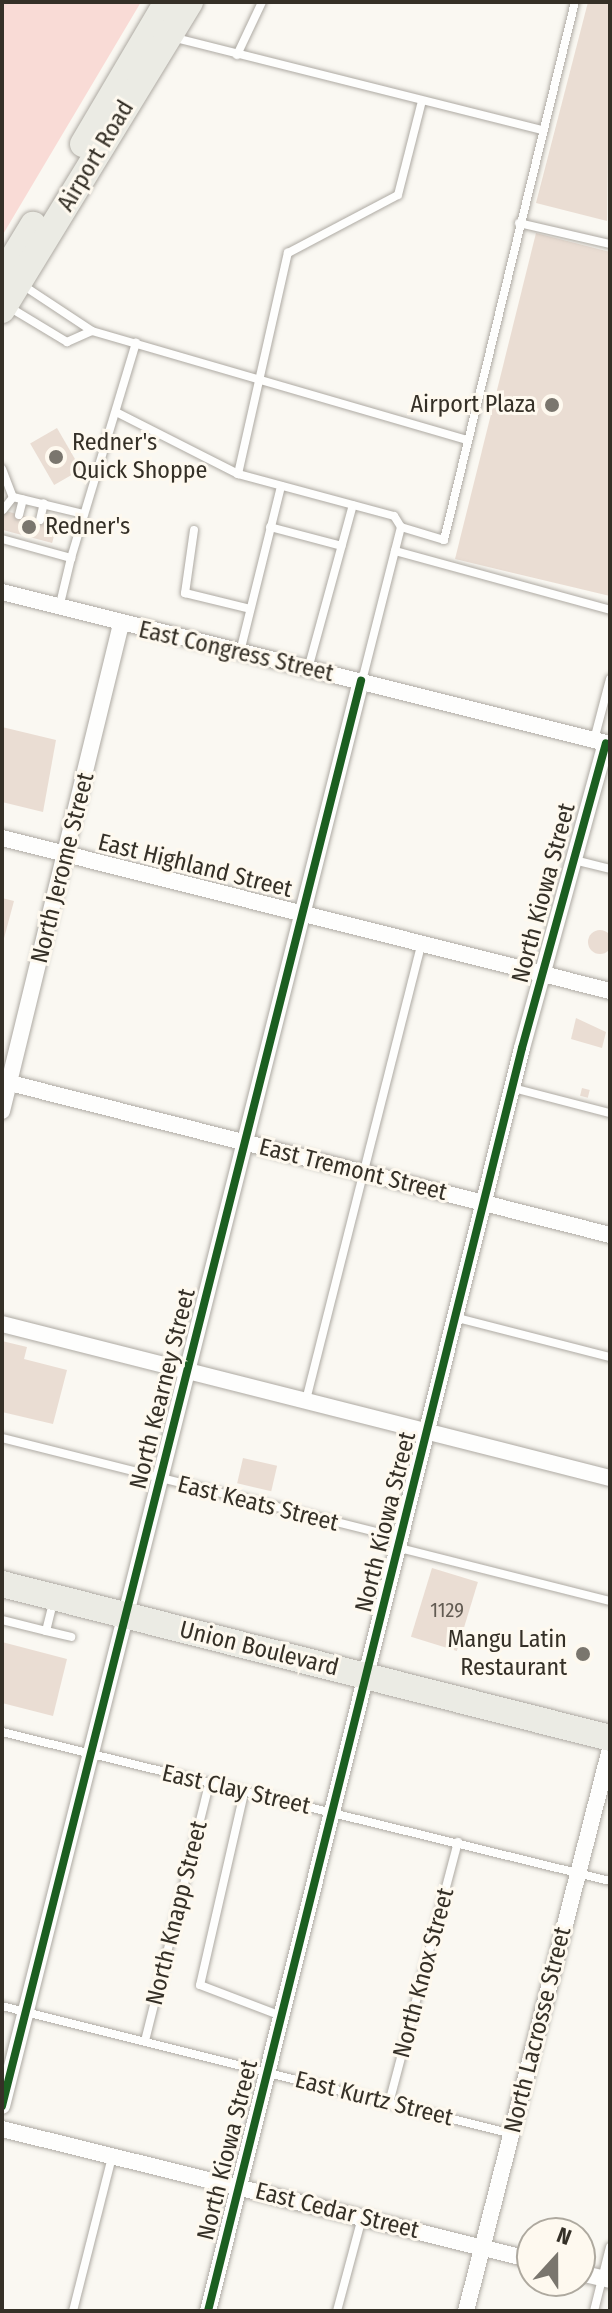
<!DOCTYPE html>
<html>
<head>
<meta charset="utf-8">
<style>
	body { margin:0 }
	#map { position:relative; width:612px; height:2313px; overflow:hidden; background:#faf8f2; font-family:"Fira Sans Condensed",sans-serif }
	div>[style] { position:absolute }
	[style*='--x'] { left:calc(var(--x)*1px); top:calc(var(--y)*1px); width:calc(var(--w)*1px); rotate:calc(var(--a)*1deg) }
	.green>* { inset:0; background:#f9dbd6 }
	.building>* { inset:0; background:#eaddd3; transform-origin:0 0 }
	.round { border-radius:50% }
	.roads { filter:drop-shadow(0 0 2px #aeaaa3) drop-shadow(0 0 2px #aeaaa3) }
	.service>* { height:8px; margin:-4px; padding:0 4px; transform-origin:4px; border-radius:4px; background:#fefefd }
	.minor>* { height:16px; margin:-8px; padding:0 8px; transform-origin:8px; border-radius:8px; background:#fefefd }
	.primary>* { height:26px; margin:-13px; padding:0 13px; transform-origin:13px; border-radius:13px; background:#ebebe4 }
	.cycleway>* { height:8px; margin:-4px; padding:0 4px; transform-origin:4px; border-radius:4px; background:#1b5e20 }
	.dots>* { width:22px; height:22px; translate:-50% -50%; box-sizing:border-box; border:4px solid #fef9ef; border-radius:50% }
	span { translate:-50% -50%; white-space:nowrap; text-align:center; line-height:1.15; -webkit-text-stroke:6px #fef9ef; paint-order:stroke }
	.number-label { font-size:20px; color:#625b52 }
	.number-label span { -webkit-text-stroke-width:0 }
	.street-label { font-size:24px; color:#353027 }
	.poi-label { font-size:24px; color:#353027 }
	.right { translate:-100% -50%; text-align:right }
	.left { translate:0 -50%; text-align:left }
	.frame { position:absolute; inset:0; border:4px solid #353027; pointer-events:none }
	.north { position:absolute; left:516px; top:2217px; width:80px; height:80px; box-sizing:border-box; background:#fef9ef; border:2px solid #aea99f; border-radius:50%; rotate:21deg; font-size:22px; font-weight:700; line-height:32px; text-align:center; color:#353027 }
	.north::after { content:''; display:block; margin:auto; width:28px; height:36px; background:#7a766e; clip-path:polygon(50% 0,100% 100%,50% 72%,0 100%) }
</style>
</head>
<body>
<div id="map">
	<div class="green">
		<div style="clip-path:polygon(2px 2px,141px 2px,2px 236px)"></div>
	</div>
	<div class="building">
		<div style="clip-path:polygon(588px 2px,610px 2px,607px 221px,536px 203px)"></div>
		<div style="clip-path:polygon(536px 233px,610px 252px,610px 596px,455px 559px)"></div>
		<div style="left:57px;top:428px;width:48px;height:31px;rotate:60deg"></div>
		<div style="left:2px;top:510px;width:57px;height:19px;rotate:15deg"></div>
		<div style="clip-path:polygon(2px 727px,56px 740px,43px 812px,2px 802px)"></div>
		<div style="clip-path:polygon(2px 898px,14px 901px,3px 942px,2px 942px)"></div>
		<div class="round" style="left:588px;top:930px;width:24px;height:24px"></div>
		<div style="clip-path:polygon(576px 1018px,606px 1032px,602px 1048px,571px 1039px)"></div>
		<div style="left:582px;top:1088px;width:8px;height:8px;rotate:14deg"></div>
		<div style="clip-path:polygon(2px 1341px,27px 1347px,24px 1359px,67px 1370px,53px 1424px,2px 1412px)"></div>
		<div style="left:243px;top:1458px;width:35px;height:26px;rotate:13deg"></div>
		<div style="left:432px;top:1568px;width:48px;height:72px;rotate:17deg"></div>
		<div style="clip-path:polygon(2px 1642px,67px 1659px,53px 1716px,2px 1703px)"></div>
	</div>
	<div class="roads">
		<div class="service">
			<div style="--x:172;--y:37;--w:382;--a:14.1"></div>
			<div style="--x:237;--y:55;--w:59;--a:-64.7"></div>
			<div style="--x:519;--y:223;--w:93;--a:13"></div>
			<div style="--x:21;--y:284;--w:85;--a:33.5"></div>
			<div style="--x:92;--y:331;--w:390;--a:16.2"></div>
			<div style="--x:9;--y:307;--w:68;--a:31.1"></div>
			<div style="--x:67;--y:342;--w:27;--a:-24"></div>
			<div style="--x:118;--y:413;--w:135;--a:26.9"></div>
			<div style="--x:2;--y:469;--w:30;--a:69"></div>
			<div style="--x:13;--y:497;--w:73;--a:13.5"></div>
			<div style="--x:3;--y:510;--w:16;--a:-52"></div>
			<div style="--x:19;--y:515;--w:16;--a:-76"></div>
			<div style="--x:40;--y:520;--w:17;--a:-77"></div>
			<div style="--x:270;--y:527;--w:74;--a:14.8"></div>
			<div style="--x:401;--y:527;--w:13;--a:-122"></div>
			<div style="--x:394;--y:516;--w:162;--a:-164.9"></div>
			<div style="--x:238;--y:474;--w:227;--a:-77.3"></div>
			<div style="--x:288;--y:253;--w:124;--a:-27.8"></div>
			<div style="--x:398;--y:195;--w:97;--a:-75.7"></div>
			<div style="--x:194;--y:530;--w:64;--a:98.1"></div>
			<div style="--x:185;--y:593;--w:67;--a:13.8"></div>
			<div style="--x:2;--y:539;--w:72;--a:15.4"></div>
			<div style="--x:71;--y:558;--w:51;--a:103.5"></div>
			<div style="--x:395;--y:551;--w:223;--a:15.3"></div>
			<div style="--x:71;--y:558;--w:225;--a:-73.2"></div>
			<div style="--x:240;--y:652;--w:171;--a:-76.1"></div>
			<div style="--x:308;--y:669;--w:170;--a:-74.7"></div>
			<div style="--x:362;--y:681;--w:159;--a:-75.8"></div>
			<div style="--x:401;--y:527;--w:45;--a:16.8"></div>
			<div style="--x:444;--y:540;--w:554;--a:-76.32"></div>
			<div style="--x:594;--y:740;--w:63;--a:-75.3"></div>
			<div style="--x:574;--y:860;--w:37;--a:14"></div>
			<div style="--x:513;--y:1088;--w:100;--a:14.5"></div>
			<div style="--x:458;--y:1318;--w:157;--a:14.4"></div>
			<div style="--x:306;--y:1400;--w:470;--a:-75.8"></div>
			<div style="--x:2;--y:1438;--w:411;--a:14.1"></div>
			<div style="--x:400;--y:1548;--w:217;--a:14.2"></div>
			<div style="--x:2;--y:1620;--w:45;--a:14"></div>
			<div style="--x:46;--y:1631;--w:30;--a:-76"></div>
			<div style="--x:46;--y:1631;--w:26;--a:13"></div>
			<div style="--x:2;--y:1732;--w:626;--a:13.77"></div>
			<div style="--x:244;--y:1793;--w:197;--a:102.9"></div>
			<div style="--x:200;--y:1985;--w:87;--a:20.9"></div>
			<div style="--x:2;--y:2006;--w:526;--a:14.09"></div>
			<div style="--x:145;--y:2041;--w:264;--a:-76"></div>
			<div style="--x:389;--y:2103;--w:270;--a:-75.2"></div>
			<div style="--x:73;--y:2311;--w:159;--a:-75.8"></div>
			<div style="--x:337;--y:2311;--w:96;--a:-75"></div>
			<div style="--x:594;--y:2311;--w:66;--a:-76"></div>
		</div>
		<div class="minor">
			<div style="--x:2;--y:592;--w:627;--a:14.04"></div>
			<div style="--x:2;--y:838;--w:627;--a:14.12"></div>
			<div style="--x:2;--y:1081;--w:627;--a:14.21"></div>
			<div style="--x:2;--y:1111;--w:501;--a:-76.27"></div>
			<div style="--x:2;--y:1324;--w:627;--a:14.21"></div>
			<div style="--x:2;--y:2106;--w:1470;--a:-75.86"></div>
			<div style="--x:2;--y:2129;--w:546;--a:13.88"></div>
			<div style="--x:580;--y:2273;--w:31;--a:13"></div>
			<div style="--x:208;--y:2311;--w:1301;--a:-76.04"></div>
			<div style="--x:522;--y:1048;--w:316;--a:-74.6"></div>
			<div style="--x:466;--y:2311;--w:580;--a:-75.63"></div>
		</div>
		<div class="primary">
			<div style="--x:83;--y:144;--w:165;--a:-59.4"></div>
			<div style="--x:2;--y:276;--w:60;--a:-58.7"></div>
			<div style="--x:2;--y:310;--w:361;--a:-58.6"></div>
			<div style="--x:2;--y:1584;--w:627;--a:14.21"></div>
		</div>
	</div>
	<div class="cycleway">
		<div style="--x:2;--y:2106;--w:1470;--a:-75.86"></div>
		<div style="--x:208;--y:2311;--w:1301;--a:-76.04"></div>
		<div style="--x:522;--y:1048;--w:316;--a:-74.6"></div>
	</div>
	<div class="dots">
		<div style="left:552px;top:405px;background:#7a766e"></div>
		<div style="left:56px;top:457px;background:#7a766e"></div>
		<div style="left:29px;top:527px;background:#7a766e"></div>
		<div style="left:583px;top:1654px;background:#7a766e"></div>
	</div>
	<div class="number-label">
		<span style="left:447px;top:1610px">1129</span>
	</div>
	<div class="street-label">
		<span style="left:96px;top:156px;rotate:-59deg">Airport Road</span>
		<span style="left:236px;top:652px;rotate:13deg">East Congress Street</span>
		<span style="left:195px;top:866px;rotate:14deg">East Highland Street</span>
		<span style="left:63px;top:868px;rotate:-76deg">North Jerome Street</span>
		<span style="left:544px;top:893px;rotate:-75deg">North Kiowa Street</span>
		<span style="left:353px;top:1170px;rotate:14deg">East Tremont Street</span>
		<span style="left:163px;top:1389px;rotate:-76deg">North Kearney Street</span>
		<span style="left:258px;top:1504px;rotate:14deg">East Keats Street</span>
		<span style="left:386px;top:1522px;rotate:-76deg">North Kiowa Street</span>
		<span style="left:259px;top:1649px;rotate:14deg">Union Boulevard</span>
		<span style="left:236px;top:1790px;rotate:13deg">East Clay Street</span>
		<span style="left:177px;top:1913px;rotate:-76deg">North Knapp Street</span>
		<span style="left:424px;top:1973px;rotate:-75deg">North Knox Street</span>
		<span style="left:538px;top:2030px;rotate:-76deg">North Lacrosse Street</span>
		<span style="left:374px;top:2099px;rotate:14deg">East Kurtz Street</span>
		<span style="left:228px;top:2150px;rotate:-76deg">North Kiowa Street</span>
		<span style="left:337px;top:2211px;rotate:14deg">East Cedar Street</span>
	</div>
	<div class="poi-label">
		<span class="right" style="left:536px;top:405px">Airport Plaza</span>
		<span class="left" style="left:72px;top:457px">Redner's<br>Quick Shoppe</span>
		<span class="left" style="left:45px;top:527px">Redner's</span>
		<span class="right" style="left:567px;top:1654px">Mangu Latin<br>Restaurant</span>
	</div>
	<div class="frame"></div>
	<div class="north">N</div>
</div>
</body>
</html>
